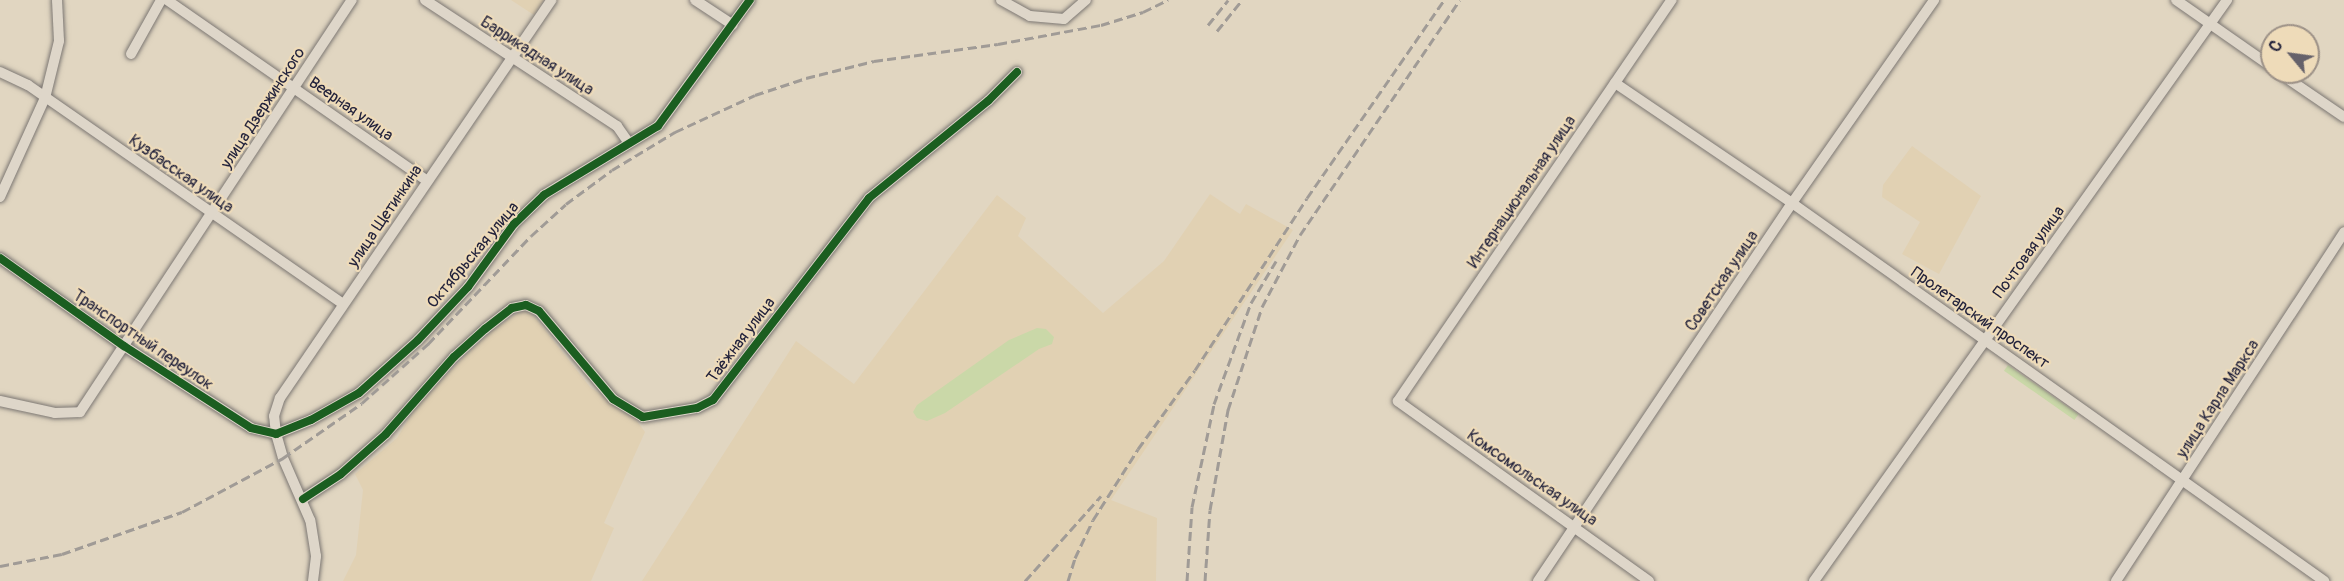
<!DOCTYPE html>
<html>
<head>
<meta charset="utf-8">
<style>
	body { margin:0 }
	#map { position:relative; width:2344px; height:581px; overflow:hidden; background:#e1d6c1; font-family:Pangolin,sans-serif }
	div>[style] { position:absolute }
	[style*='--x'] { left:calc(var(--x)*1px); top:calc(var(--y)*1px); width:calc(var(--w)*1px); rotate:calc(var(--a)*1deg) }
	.built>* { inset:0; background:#e1d1b3 }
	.green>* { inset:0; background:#cad8a8; transform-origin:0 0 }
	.roads { filter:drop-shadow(0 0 2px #7c7773) drop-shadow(0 0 2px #7c7773) }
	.minor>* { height:10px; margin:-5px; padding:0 5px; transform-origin:5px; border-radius:5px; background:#ded6c9 }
	.rail>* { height:3px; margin-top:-1.5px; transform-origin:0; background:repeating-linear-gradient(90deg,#a09b96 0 9px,transparent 0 13.5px) }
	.cycleway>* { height:8px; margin:-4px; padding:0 4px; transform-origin:4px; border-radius:4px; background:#1b5e20 }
	span { translate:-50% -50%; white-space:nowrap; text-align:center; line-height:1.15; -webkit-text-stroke:4.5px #eedbb9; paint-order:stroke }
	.street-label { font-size:16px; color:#22223b }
	.north { position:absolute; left:2260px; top:24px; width:60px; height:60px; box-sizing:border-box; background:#eedbb9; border:2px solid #9c9187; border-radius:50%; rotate:299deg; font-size:16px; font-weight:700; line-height:24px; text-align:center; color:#22223b }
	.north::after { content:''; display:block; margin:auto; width:21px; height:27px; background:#65616a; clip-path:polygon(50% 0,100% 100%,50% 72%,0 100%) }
</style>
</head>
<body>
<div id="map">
	<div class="built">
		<div style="clip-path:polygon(511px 0,544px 0,534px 15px)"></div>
		<div style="clip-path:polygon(1912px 146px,1981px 196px,1939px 274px,1902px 254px,1920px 222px,1882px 197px,1883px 185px)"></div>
		<div style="clip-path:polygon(1210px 194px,1240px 214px,1246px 204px,1293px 230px,1111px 500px,1157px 518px,1156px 581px,642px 581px,796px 341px,854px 384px,997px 195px,1026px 218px,1018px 236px,1103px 313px,1164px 261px)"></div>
		<div style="clip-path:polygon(522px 310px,530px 311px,590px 387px,634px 417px,645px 432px,604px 523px,614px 528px,591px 581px,343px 581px,356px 555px,363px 490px,355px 474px,397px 438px,416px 407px,463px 358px,493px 330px)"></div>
	</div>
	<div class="green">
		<div style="clip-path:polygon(1037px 328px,1046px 329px,1054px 337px,1052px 344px,1039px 349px,945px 413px,927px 421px,917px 418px,913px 412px,917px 405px,1009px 340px)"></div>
		<div style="left:2008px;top:365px;width:86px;height:7px;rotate:35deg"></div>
	</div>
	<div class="roads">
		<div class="minor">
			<div style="--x:167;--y:0;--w:317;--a:34.8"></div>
			<div style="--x:425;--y:0;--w:230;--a:33.3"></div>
			<div style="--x:617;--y:126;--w:19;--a:55"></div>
			<div style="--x:695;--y:0;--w:45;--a:33.3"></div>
			<div style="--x:1001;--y:0;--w:33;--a:29"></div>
			<div style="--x:1030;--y:16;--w:34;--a:5"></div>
			<div style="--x:1064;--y:19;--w:29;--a:-41"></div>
			<div style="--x:2176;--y:0;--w:117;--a:34.9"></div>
			<div style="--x:131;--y:54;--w:62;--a:-60.9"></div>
			<div style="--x:0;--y:72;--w:31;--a:25"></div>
			<div style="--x:28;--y:85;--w:384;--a:34.8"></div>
			<div style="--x:2278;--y:72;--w:80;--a:34.3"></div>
			<div style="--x:1615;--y:83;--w:214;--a:34.1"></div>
			<div style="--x:1792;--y:203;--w:653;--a:35.39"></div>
			<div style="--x:0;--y:197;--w:109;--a:-65.6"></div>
			<div style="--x:45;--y:98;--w:59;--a:-76.2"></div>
			<div style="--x:59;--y:41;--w:41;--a:-92.8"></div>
			<div style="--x:0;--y:258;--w:152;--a:35.4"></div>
			<div style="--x:124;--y:346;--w:151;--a:32.8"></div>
			<div style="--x:251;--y:428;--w:26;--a:13"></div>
			<div style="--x:276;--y:434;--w:38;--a:-22"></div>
			<div style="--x:311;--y:420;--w:55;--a:-29.4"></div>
			<div style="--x:359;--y:393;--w:79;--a:-41.9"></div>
			<div style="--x:418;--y:340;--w:73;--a:-46.7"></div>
			<div style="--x:468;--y:287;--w:78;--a:-53.9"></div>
			<div style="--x:514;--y:224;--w:42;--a:-44"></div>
			<div style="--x:544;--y:195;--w:133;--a:-31.2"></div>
			<div style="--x:658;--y:126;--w:156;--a:-53.9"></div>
			<div style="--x:0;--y:401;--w:56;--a:12.3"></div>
			<div style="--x:55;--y:413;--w:25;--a:-2"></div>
			<div style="--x:80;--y:412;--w:494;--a:-56.6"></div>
			<div style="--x:303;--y:499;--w:45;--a:-33.3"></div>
			<div style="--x:341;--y:474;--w:60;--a:-41.6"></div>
			<div style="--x:386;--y:434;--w:103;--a:-48.6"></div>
			<div style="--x:454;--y:357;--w:42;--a:-42.1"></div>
			<div style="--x:485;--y:329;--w:34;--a:-38"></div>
			<div style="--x:512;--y:308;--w:14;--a:-12"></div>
			<div style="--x:526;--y:305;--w:14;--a:25"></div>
			<div style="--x:539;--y:311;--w:115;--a:49.9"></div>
			<div style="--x:613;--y:399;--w:35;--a:31"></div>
			<div style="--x:643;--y:417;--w:55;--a:-9.5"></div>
			<div style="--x:697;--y:408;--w:18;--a:-27"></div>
			<div style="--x:713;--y:400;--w:255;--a:-52.3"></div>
			<div style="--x:869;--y:198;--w:154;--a:-39.2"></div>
			<div style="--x:988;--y:101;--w:41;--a:-45"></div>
			<div style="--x:313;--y:581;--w:25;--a:-83"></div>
			<div style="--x:316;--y:556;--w:36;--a:-99"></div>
			<div style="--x:310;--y:520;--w:68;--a:-113.5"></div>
			<div style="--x:283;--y:458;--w:25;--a:-106"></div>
			<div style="--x:276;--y:434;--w:18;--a:-96"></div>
			<div style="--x:274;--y:416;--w:19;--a:-72"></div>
			<div style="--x:280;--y:398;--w:482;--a:-55.7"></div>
			<div style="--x:1538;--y:581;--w:455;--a:-56.1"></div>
			<div style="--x:1792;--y:203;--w:248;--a:-55"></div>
			<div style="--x:1649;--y:581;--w:309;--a:-144.4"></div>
			<div style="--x:1398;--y:401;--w:486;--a:-55.7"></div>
			<div style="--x:1814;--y:581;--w:713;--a:-54.59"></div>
			<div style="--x:2116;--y:581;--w:417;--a:-56.8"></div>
		</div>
	</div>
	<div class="rail">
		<div style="--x:1208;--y:25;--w:32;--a:-51"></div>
		<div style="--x:1217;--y:31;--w:40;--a:-51"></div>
		<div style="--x:0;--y:566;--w:63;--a:-11"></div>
		<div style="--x:62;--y:554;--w:127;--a:-19.3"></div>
		<div style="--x:182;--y:512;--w:115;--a:-28.1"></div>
		<div style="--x:283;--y:458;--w:96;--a:-34.8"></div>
		<div style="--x:362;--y:403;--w:89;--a:-41.8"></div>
		<div style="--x:428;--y:344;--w:149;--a:-46.4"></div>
		<div style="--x:531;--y:236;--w:47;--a:-42.4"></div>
		<div style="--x:566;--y:204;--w:57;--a:-36.5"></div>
		<div style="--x:612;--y:170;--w:74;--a:-31.1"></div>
		<div style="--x:675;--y:132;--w:88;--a:-24.8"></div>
		<div style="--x:755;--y:95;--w:54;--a:-18.4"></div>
		<div style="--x:806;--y:78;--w:70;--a:-14"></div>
		<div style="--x:874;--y:61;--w:125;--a:-7.8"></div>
		<div style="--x:998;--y:44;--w:105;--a:-10.5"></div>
		<div style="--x:1101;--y:25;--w:44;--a:-17.2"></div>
		<div style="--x:1143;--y:12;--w:28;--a:-26"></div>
		<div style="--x:1025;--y:581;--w:114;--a:-48.2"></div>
		<div style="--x:1068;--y:581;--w:24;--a:-73"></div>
		<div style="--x:1075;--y:558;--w:42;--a:-64.7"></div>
		<div style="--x:1093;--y:520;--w:84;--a:-57.6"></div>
		<div style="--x:1138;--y:449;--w:97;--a:-54.2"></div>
		<div style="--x:1195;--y:370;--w:205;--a:-56.9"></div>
		<div style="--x:1307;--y:198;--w:241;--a:-55.3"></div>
		<div style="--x:1187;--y:581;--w:74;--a:-86.1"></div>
		<div style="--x:1192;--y:507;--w:105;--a:-77.9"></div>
		<div style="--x:1214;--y:404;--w:108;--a:-69.9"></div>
		<div style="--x:1251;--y:303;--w:49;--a:-59.2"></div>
		<div style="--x:1205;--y:581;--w:71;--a:-86"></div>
		<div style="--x:1210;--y:510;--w:102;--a:-79.8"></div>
		<div style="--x:1228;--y:410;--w:108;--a:-71.7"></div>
		<div style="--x:1262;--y:307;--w:81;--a:-62.2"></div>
		<div style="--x:1300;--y:235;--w:284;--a:-55.8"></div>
	</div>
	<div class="cycleway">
		<div style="--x:0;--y:258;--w:152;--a:35.4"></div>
		<div style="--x:124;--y:346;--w:151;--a:32.8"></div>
		<div style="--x:251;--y:428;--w:26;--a:13"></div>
		<div style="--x:276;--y:434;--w:38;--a:-22"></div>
		<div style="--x:311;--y:420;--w:55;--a:-29.4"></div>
		<div style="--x:359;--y:393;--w:79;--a:-41.9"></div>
		<div style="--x:418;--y:340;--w:73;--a:-46.7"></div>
		<div style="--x:468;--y:287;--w:78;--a:-53.9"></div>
		<div style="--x:514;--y:224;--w:42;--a:-44"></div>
		<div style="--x:544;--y:195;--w:133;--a:-31.2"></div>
		<div style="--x:658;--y:126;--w:156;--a:-53.9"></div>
		<div style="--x:303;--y:499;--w:45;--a:-33.3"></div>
		<div style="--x:341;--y:474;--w:60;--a:-41.6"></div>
		<div style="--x:386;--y:434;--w:103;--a:-48.6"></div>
		<div style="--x:454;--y:357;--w:42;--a:-42.1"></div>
		<div style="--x:485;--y:329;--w:34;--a:-38"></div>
		<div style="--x:512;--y:308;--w:14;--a:-12"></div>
		<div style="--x:526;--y:305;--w:14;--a:25"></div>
		<div style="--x:539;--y:311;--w:115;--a:49.9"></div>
		<div style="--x:613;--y:399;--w:35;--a:31"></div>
		<div style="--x:643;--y:417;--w:55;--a:-9.5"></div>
		<div style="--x:697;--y:408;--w:18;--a:-27"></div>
		<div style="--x:713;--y:400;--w:255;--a:-52.3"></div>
		<div style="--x:869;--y:198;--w:154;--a:-39.2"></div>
		<div style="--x:988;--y:101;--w:41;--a:-45"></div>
	</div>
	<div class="street-label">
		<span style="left:537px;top:56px;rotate:33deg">Баррикадная улица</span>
		<span style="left:263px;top:108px;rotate:-57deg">улица Дзержинского</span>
		<span style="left:351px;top:109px;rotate:35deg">Веерная улица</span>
		<span style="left:181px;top:174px;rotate:35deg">Кузбасская улица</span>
		<span style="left:1522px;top:192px;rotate:-56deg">Интернациональная улица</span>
		<span style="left:385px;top:216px;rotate:-56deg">улица Щетинкина</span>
		<span style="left:2029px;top:252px;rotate:-54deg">Почтовая улица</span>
		<span style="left:473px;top:255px;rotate:-50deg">Октябрьская улица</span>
		<span style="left:1722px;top:281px;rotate:-56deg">Советская улица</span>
		<span style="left:1980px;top:318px;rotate:35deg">Пролетарский проспект</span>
		<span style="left:143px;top:340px;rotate:34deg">Транспортный переулок</span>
		<span style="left:741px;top:340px;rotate:-53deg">Таёжная улица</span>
		<span style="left:2218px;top:399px;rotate:-57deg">улица Карла Маркса</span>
		<span style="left:1532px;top:478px;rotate:35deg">Комсомольская улица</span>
	</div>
	<div class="north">С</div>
</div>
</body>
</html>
